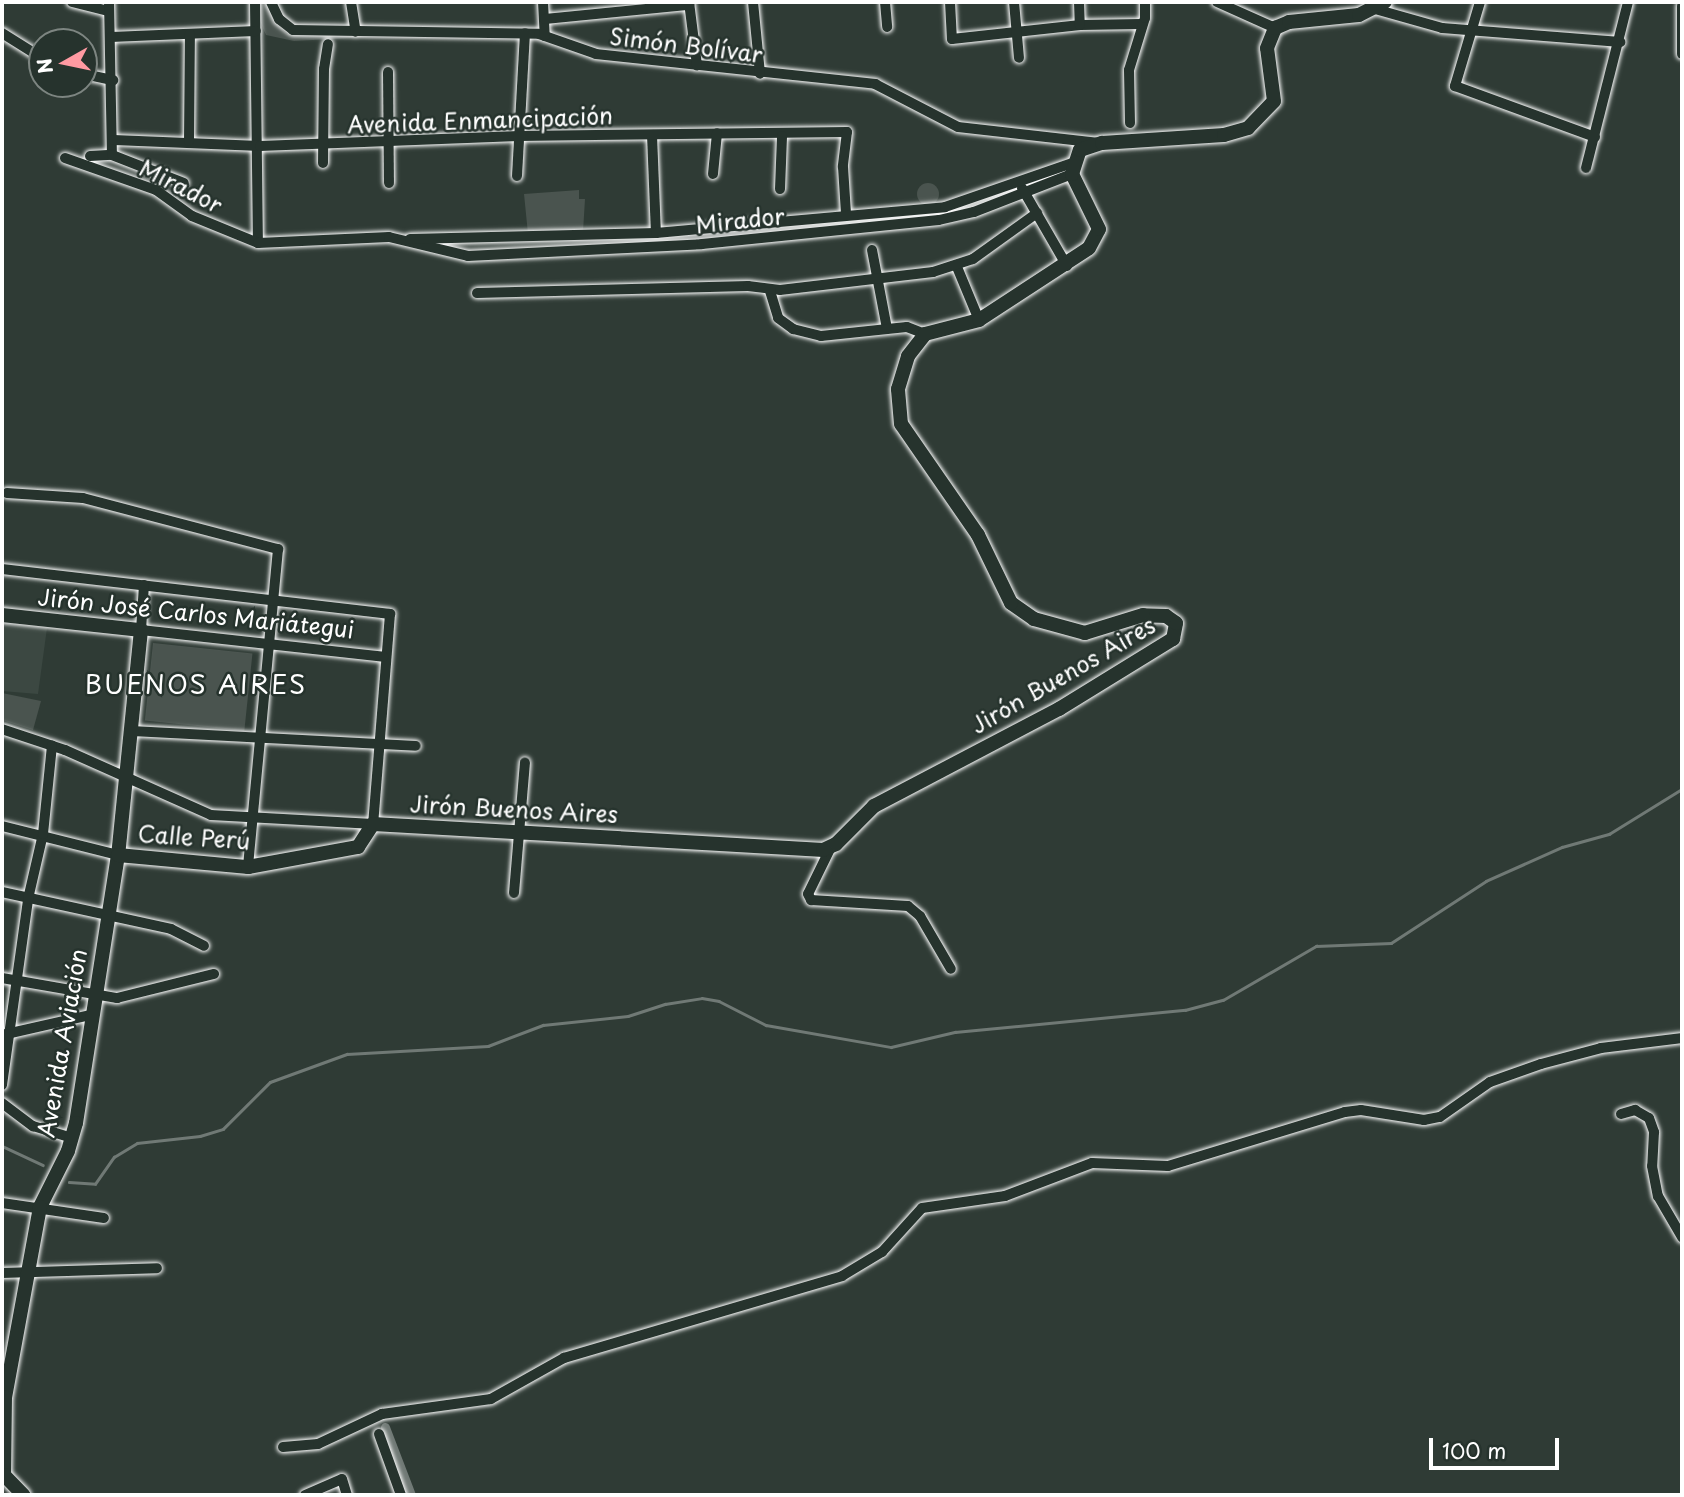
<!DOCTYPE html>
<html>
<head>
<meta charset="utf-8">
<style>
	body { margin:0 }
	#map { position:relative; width:1684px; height:1497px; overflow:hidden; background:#2f3b35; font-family:"Playpen Sans",sans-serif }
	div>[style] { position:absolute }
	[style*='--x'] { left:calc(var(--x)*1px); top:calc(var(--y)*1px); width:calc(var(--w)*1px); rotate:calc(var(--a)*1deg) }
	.built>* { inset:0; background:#3c4842 }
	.green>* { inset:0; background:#4a544f; transform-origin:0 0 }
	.round { border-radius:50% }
	.stream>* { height:2.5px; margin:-1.25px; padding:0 1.25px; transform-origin:1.25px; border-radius:1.25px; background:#707975 }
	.canal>* { height:9px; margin:-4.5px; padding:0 4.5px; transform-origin:4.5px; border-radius:4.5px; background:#707975 }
	.roads { filter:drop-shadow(0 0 2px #fff) drop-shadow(0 0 2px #fff) }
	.street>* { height:10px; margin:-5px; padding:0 5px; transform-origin:5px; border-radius:5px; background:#26332d }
	.secondary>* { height:14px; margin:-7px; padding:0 7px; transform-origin:7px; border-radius:7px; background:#26332d }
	span { translate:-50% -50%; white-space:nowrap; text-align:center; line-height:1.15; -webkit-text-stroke:5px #26332d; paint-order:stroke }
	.street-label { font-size:23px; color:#fff }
	.quarter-label { font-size:26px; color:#fff; letter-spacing:2px }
	.frame { position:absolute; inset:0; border:4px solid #fff; pointer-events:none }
	.north { position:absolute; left:28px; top:28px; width:70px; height:70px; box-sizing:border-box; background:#26332d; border:2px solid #7d8581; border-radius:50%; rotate:261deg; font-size:19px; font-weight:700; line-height:28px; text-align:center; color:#fff }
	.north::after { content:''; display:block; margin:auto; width:24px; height:32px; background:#ff9aa2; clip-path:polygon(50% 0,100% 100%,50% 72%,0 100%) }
	.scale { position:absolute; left:1429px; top:1438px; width:130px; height:32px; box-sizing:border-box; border:4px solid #fff; border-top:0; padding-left:9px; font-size:21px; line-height:24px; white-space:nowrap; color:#fff; -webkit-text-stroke:5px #26332d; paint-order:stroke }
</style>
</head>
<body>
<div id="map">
	<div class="built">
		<div style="clip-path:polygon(2px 623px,47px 628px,38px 694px,2px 691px)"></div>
	</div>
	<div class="green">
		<div style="clip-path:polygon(261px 2px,266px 2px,276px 24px,287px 34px,370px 37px,294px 41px,266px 35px,260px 21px)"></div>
		<div class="round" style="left:917px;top:183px;width:22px;height:22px"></div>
		<div style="clip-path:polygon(579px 190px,579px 199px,585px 199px,583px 232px,528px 234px,524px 194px)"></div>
		<div style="left:153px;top:643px;width:100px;height:78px;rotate:6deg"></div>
		<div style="clip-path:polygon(2px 693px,41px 701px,33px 730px,2px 720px)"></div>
	</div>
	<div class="stream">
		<div style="--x:2;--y:1146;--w:45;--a:24.9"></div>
		<div style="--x:69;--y:1182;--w:26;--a:4"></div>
		<div style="--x:95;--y:1184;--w:33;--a:-55"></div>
		<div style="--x:114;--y:1157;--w:27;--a:-31"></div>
		<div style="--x:137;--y:1143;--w:63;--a:-6.3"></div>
		<div style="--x:200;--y:1136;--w:24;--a:-17"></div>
		<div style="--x:223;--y:1129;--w:66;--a:-45"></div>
		<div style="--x:270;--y:1082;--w:82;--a:-20"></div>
		<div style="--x:347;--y:1054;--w:141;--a:-3.2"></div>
		<div style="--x:488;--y:1046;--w:59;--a:-20.9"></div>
		<div style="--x:543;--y:1025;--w:85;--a:-6"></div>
		<div style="--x:628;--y:1016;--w:39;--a:-18"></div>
		<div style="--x:665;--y:1004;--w:37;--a:-9"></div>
		<div style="--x:702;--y:998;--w:17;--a:10"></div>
		<div style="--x:719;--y:1001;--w:53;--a:27.1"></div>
		<div style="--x:766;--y:1025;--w:127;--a:10"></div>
		<div style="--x:891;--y:1047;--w:66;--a:-13.2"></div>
		<div style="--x:955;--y:1032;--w:231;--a:-5.5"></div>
		<div style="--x:1185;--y:1010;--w:39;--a:-15"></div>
		<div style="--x:1223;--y:1000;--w:108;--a:-30.1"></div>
		<div style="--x:1316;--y:946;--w:75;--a:-2.3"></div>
		<div style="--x:1391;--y:943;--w:113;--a:-33.1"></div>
		<div style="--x:1486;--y:881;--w:83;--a:-24.1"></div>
		<div style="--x:1562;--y:847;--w:49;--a:-15.5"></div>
		<div style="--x:1609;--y:834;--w:86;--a:-31.7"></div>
	</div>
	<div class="canal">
		<div style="--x:385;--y:1427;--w:73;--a:69.1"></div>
	</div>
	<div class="roads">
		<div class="street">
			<div style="--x:72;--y:2;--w:38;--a:14"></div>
			<div style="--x:109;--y:2;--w:153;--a:88.9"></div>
			<div style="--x:255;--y:2;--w:241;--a:89.3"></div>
			<div style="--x:271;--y:2;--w:19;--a:65"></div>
			<div style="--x:279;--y:19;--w:18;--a:38"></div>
			<div style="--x:293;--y:30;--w:246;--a:0.9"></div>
			<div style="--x:539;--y:34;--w:60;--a:19.3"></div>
			<div style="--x:596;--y:54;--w:281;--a:6.1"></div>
			<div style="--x:875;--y:84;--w:93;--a:27.4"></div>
			<div style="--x:958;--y:127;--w:142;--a:6.5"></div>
			<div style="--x:351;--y:2;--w:30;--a:81"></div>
			<div style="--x:543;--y:2;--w:34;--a:87"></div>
			<div style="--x:689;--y:2;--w:64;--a:82.8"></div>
			<div style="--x:753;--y:2;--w:72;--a:84.4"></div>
			<div style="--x:885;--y:2;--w:25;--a:85"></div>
			<div style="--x:950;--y:2;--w:37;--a:87"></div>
			<div style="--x:952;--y:39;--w:129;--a:-6.2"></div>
			<div style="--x:1080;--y:25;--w:61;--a:-0.9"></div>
			<div style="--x:1014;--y:2;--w:56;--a:84.9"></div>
			<div style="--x:1079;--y:2;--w:23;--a:88"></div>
			<div style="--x:1217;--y:2;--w:64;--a:24.1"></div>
			<div style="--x:1480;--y:2;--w:88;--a:106.6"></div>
			<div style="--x:1455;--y:86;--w:149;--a:20"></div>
			<div style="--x:1682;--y:6;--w:48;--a:90"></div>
			<div style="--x:1375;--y:9;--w:70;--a:15.8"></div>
			<div style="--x:1442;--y:28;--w:179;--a:4.5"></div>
			<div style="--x:545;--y:19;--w:145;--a:-5.6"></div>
			<div style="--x:2;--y:33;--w:47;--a:32"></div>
			<div style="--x:111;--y:37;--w:145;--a:-2.4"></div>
			<div style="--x:388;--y:72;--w:111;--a:89.5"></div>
			<div style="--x:84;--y:74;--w:30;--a:12"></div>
			<div style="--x:1130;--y:123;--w:53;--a:-91.1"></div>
			<div style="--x:1129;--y:70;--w:54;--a:-72.9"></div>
			<div style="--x:1145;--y:18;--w:16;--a:-90"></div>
			<div style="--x:652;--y:135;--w:98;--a:87.7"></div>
			<div style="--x:114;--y:140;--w:146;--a:2.4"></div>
			<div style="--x:260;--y:146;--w:259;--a:-2.2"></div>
			<div style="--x:519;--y:136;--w:328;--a:-0.7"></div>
			<div style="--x:847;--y:132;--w:35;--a:97"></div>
			<div style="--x:843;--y:167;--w:47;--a:86.3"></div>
			<div style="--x:189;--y:141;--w:107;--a:-89.5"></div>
			<div style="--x:90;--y:156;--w:22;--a:-3"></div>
			<div style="--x:112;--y:155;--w:77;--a:21.3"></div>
			<div style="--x:65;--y:158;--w:96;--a:19.4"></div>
			<div style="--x:156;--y:190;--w:44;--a:35.8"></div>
			<div style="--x:192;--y:216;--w:71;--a:22.2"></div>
			<div style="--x:258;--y:243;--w:131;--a:-2.6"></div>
			<div style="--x:389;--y:237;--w:81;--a:13.5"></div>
			<div style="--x:468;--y:256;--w:234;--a:-2.9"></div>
			<div style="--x:702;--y:244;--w:238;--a:-5.8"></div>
			<div style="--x:939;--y:220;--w:36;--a:-13"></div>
			<div style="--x:974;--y:212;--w:105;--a:-21.2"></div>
			<div style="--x:323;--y:163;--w:94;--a:-89.4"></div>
			<div style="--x:324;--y:69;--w:25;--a:-81"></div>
			<div style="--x:1586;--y:168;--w:171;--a:-75.8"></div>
			<div style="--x:713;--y:174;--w:41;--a:-84.4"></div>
			<div style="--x:517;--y:176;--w:143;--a:-86.8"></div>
			<div style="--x:1022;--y:188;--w:90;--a:60"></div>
			<div style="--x:780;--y:189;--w:53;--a:-87.8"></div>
			<div style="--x:410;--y:239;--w:246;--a:-1.4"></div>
			<div style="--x:656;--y:233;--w:290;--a:-5.1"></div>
			<div style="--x:945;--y:207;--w:134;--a:-19.1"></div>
			<div style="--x:872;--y:250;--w:80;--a:79.2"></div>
			<div style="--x:957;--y:267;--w:57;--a:67.5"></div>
			<div style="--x:770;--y:291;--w:28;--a:73"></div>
			<div style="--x:778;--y:318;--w:19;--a:36"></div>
			<div style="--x:793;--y:329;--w:29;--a:14"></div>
			<div style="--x:821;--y:336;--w:86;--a:-6"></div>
			<div style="--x:907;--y:327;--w:19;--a:21"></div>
			<div style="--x:477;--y:293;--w:271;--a:-1.5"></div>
			<div style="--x:748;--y:286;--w:32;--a:7"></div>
			<div style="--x:780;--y:290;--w:154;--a:-6.7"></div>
			<div style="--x:933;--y:272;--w:42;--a:-18"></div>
			<div style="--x:973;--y:259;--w:79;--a:-35.7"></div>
			<div style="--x:7;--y:493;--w:76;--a:3.8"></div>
			<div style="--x:83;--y:498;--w:202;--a:14.7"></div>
			<div style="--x:278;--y:549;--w:319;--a:95.4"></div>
			<div style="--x:2;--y:569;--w:391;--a:6.6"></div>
			<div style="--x:390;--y:614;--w:211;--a:94.6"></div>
			<div style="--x:373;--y:824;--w:162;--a:-176.8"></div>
			<div style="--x:211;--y:815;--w:160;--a:-156"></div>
			<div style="--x:65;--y:750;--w:66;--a:-161.6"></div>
			<div style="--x:144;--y:585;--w:45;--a:93.8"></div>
			<div style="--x:141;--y:630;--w:244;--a:6.3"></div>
			<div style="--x:132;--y:731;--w:284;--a:3"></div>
			<div style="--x:2;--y:826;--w:120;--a:14"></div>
			<div style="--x:831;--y:847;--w:52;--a:116.1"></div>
			<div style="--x:808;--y:894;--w:7;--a:63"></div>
			<div style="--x:811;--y:900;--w:97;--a:3.5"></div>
			<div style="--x:908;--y:906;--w:16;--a:40"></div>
			<div style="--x:920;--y:916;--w:61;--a:59.7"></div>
			<div style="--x:2;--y:892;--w:173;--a:12.3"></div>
			<div style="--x:171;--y:929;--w:37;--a:27"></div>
			<div style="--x:514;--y:893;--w:131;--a:-85.2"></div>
			<div style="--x:2;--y:978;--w:117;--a:9.9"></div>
			<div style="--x:117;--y:998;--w:100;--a:-13.9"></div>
			<div style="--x:2;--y:1035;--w:91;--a:-12.7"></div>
			<div style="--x:2;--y:1085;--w:188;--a:-82"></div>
			<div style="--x:28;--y:899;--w:67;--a:-77"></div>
			<div style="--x:43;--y:834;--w:89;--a:-84.2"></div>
			<div style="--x:2;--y:1103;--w:39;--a:37"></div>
			<div style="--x:33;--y:1126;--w:41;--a:17.1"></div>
			<div style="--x:1621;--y:1114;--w:15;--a:-16"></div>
			<div style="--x:1635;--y:1110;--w:16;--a:30"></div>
			<div style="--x:1649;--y:1118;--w:15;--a:70"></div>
			<div style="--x:1654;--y:1132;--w:34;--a:93"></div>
			<div style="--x:1652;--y:1166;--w:31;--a:79"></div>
			<div style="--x:1658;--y:1196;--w:48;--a:59.7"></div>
			<div style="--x:2;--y:1203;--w:103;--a:8.4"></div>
			<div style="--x:2;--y:1273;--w:155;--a:-1.8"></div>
			<div style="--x:379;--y:1434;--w:65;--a:70.2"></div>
			<div style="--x:283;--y:1447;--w:35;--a:-5"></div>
			<div style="--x:318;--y:1444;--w:71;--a:-25.1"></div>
			<div style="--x:382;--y:1414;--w:110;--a:-7.8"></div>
			<div style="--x:491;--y:1399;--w:84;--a:-29.3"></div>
			<div style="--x:564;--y:1358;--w:290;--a:-16.4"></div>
			<div style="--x:842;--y:1276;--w:47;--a:-31"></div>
			<div style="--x:882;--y:1252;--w:59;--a:-47.7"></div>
			<div style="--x:922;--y:1208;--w:84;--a:-8.2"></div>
			<div style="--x:1005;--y:1196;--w:93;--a:-20.8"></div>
			<div style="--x:1092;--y:1163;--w:76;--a:2.3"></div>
			<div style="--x:1168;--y:1166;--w:185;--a:-17"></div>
			<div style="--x:1345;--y:1112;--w:16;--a:-7"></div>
			<div style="--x:1361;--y:1110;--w:64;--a:9"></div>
			<div style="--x:1424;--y:1120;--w:16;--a:-11"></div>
			<div style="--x:1440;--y:1117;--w:61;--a:-35"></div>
			<div style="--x:1490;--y:1082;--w:54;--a:-19.4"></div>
			<div style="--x:1541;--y:1064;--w:62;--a:-14.9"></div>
			<div style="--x:1601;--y:1048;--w:82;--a:-7"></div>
			<div style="--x:305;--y:1495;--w:40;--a:-23.4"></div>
			<div style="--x:342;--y:1479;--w:17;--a:73"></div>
		</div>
		<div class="secondary">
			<div style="--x:2;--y:615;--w:140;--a:6.2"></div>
			<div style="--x:141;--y:630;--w:226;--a:95.8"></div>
			<div style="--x:118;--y:855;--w:271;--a:98.9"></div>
			<div style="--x:76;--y:1123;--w:29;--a:106"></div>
			<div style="--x:68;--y:1151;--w:63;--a:116.6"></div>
			<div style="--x:40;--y:1207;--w:193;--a:100.4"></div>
			<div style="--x:5;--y:1397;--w:78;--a:90.7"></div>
			<div style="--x:4;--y:1475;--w:28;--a:46"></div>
			<div style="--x:118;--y:855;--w:131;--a:5.3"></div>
			<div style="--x:248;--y:867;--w:112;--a:-10.3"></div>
			<div style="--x:358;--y:847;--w:27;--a:-57"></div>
			<div style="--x:373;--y:824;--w:451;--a:3.3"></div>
			<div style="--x:823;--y:850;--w:14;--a:-25"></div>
			<div style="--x:836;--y:844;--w:54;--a:-45"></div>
			<div style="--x:874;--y:806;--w:209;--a:-27.7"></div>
			<div style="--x:1059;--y:709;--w:134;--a:-31.6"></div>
			<div style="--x:1173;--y:639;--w:16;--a:-79"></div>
			<div style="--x:1176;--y:623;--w:12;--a:-145"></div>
			<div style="--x:1166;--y:616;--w:23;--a:-178"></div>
			<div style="--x:1143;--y:615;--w:61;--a:162.8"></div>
			<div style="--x:1085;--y:633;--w:53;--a:-164.6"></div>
			<div style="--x:1034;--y:619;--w:28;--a:-145"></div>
			<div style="--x:1011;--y:603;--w:76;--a:-115.9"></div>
			<div style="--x:978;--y:535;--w:135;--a:-124.7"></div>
			<div style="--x:901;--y:424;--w:35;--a:-95"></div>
			<div style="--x:898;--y:389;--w:34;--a:-73"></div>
			<div style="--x:908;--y:356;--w:28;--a:-52"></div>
			<div style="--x:925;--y:334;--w:56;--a:-14.5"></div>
			<div style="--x:979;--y:320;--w:131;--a:-33.2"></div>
			<div style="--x:1089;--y:248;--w:21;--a:-62"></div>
			<div style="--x:1099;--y:229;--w:61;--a:-116.1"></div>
			<div style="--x:1072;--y:174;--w:25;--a:-72"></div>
			<div style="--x:1080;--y:150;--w:23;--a:-18"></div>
			<div style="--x:1102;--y:143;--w:122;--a:-3.8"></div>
			<div style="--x:1224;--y:135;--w:25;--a:-16"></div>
			<div style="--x:1248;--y:128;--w:37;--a:-46"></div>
			<div style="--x:1274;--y:101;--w:53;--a:-97.5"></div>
			<div style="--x:1267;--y:48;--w:22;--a:-68"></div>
			<div style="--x:1275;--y:28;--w:15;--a:-23"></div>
			<div style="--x:1289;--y:22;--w:70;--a:-5.7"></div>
			<div style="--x:1359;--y:15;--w:29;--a:-27"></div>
		</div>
	</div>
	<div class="street-label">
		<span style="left:686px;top:45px;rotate:7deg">Simón Bolívar</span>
		<span style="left:480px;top:120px;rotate:-2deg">Avenida Enmancipación</span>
		<span style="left:181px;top:186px;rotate:27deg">Mirador</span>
		<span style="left:740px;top:220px;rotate:-6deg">Mirador</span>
		<span style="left:196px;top:613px;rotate:6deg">Jirón José Carlos Mariátegui</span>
		<span style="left:1063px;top:675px;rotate:-30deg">Jirón Buenos Aires</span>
		<span style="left:514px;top:809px;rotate:3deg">Jirón Buenos Aires</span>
		<span style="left:194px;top:837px;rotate:4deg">Calle Perú</span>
		<span style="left:62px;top:1043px;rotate:-80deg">Avenida Aviación</span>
	</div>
	<div class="quarter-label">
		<span style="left:196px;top:684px">BUENOS AIRES</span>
	</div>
	<div class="frame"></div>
	<div class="north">N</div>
	<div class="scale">100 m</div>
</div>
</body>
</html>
